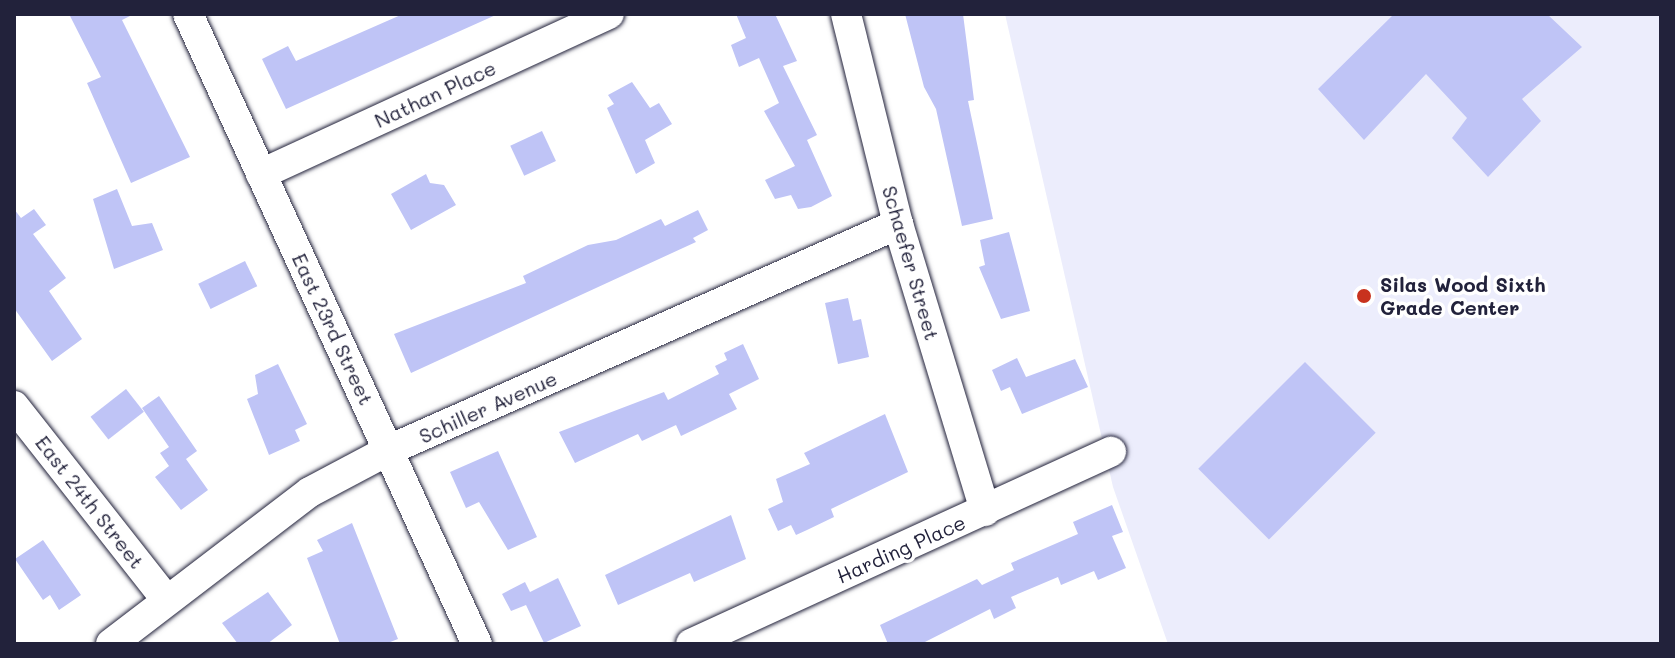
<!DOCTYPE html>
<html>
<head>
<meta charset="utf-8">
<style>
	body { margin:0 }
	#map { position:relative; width:1675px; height:658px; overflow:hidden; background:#fff; font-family:Mali,sans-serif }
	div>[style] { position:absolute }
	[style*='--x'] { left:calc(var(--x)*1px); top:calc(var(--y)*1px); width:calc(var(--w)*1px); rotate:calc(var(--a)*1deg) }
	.built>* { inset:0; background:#ecedfc }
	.building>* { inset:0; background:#bfc4f6; transform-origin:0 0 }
	.roads { filter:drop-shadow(0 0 2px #22223b) drop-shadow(0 0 2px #22223b) }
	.street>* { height:30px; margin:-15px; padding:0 15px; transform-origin:15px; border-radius:15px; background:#fff }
	.dots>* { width:22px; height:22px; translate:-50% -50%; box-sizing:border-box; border:4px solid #fff; border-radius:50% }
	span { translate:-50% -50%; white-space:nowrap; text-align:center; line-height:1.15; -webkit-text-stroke:7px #fff; paint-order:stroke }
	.street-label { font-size:20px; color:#22223b }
	.poi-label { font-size:20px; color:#22223b; font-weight:700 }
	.left { translate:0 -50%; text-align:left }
	.frame { position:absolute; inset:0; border:16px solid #22223b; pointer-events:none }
</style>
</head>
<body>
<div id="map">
	<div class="built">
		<div style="clip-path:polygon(1005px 14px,1661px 14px,1661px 644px,1168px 644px,1113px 487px)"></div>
	</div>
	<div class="building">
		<div style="clip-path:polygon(69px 14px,134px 14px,122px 20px,190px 157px,131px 183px,87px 83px,101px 77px)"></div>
		<div style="clip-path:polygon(403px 14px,498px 14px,286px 109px,262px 59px,288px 46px,296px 61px)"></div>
		<div style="clip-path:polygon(736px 14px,775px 14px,797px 61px,783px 66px,817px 135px,807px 140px,832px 196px,811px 207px,798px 209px,791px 195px,775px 199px,765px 180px,795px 166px,764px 111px,779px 103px,759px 58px,739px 67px,731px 45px,746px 38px)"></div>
		<div style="clip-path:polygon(905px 14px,963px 14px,974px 100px,968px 101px,993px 219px,962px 226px,936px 109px,924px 87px)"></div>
		<div style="clip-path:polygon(1394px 14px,1547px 14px,1582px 47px,1522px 99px,1541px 121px,1488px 177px,1452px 138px,1467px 118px,1426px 74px,1364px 140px,1318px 89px)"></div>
		<div style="clip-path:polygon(632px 82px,650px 108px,659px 103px,672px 124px,645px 140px,655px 163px,636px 174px,607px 108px,614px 104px,608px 95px)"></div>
		<div style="left:542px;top:131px;width:33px;height:35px;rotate:65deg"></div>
		<div style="clip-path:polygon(426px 174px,430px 183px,444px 185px,456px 205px,411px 230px,391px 194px)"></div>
		<div style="clip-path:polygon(117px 189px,132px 226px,152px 223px,163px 250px,114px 269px,93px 199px)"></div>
		<div style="clip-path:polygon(14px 209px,21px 218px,34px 209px,46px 225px,33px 234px,66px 278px,49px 291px,82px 339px,52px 361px,14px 308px)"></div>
		<div style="clip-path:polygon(698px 210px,708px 230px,693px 238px,696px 242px,411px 373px,394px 334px,526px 283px,523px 276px,588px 245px,616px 240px,661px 219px,665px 226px)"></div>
		<div style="clip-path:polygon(1009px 232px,1030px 311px,1001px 319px,979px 267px,985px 265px,980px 240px)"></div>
		<div style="left:245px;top:261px;width:28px;height:52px;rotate:64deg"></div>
		<div style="clip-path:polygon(848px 298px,853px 321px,861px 319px,869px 357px,838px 364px,825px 303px)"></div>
		<div style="clip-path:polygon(743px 344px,759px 379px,729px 394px,737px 409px,681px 436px,676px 425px,642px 441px,638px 434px,575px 463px,559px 432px,664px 392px,668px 400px,719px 374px,715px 366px,727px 360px,724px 353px)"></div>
		<div style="clip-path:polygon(1017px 358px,1026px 377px,1075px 359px,1088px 387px,1022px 414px,1010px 387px,1001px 391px,992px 370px)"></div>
		<div style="left:1305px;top:362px;width:100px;height:151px;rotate:45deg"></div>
		<div style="clip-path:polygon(278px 364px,307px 424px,295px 430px,300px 441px,269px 455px,247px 399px,258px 394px,255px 375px)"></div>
		<div style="left:126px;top:389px;width:29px;height:45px;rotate:52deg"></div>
		<div style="clip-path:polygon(159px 396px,197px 451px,186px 459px,208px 490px,181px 510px,155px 477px,169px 466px,160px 453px,169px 447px,142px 408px)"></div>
		<div style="clip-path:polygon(885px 414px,908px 472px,831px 509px,834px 517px,807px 530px,796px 535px,791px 525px,778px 531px,768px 509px,783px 502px,776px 479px,810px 464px,804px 453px)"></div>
		<div style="clip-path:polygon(498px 451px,537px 537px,508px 550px,479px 502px,466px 508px,450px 472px)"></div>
		<div style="clip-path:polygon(1112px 505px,1123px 532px,1112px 536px,1126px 568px,1098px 580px,1094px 571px,1061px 585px,1058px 577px,1011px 597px,1016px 608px,994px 619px,990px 609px,921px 644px,888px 644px,880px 625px,977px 579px,982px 585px,1014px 570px,1011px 563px,1078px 534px,1073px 522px)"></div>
		<div style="clip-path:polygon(731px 515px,746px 559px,694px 582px,690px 573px,618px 605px,605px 575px)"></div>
		<div style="clip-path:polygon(352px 523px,398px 639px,385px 644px,340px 644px,307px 558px,323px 551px,317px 540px)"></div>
		<div style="clip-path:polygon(43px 540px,81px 595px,59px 610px,50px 595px,43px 600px,15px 559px)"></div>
		<div style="clip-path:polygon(558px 578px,581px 626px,544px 643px,526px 605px,511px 611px,502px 594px,525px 582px,530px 592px)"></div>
		<div style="clip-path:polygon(268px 592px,292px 625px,267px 644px,238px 644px,222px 623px)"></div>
	</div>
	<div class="roads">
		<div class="street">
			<div style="--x:188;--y:14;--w:693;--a:65.36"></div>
			<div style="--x:846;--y:14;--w:216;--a:76.1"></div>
			<div style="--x:898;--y:224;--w:300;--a:73.1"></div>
			<div style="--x:261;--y:174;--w:383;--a:-24.7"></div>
			<div style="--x:14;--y:406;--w:244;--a:51.8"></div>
			<div style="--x:111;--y:644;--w:250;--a:-37.4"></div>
			<div style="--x:310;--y:492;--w:89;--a:-28"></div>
			<div style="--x:389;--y:450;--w:557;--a:-23.94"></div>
			<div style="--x:691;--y:644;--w:462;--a:-24.6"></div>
		</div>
	</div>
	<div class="dots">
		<div style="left:1364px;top:296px;background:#c8321e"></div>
	</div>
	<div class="street-label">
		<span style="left:435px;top:94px;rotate:-25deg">Nathan Place</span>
		<span style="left:911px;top:263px;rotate:74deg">Schaefer Street</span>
		<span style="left:333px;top:329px;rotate:65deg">East 23rd Street</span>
		<span style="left:488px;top:407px;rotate:-24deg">Schiller Avenue</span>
		<span style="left:90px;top:502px;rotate:52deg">East 24th Street</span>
		<span style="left:901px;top:549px;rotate:-24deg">Harding Place</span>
	</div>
	<div class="poi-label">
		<span class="left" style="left:1380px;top:296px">Silas Wood Sixth<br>Grade Center</span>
	</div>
	<div class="frame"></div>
</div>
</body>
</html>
